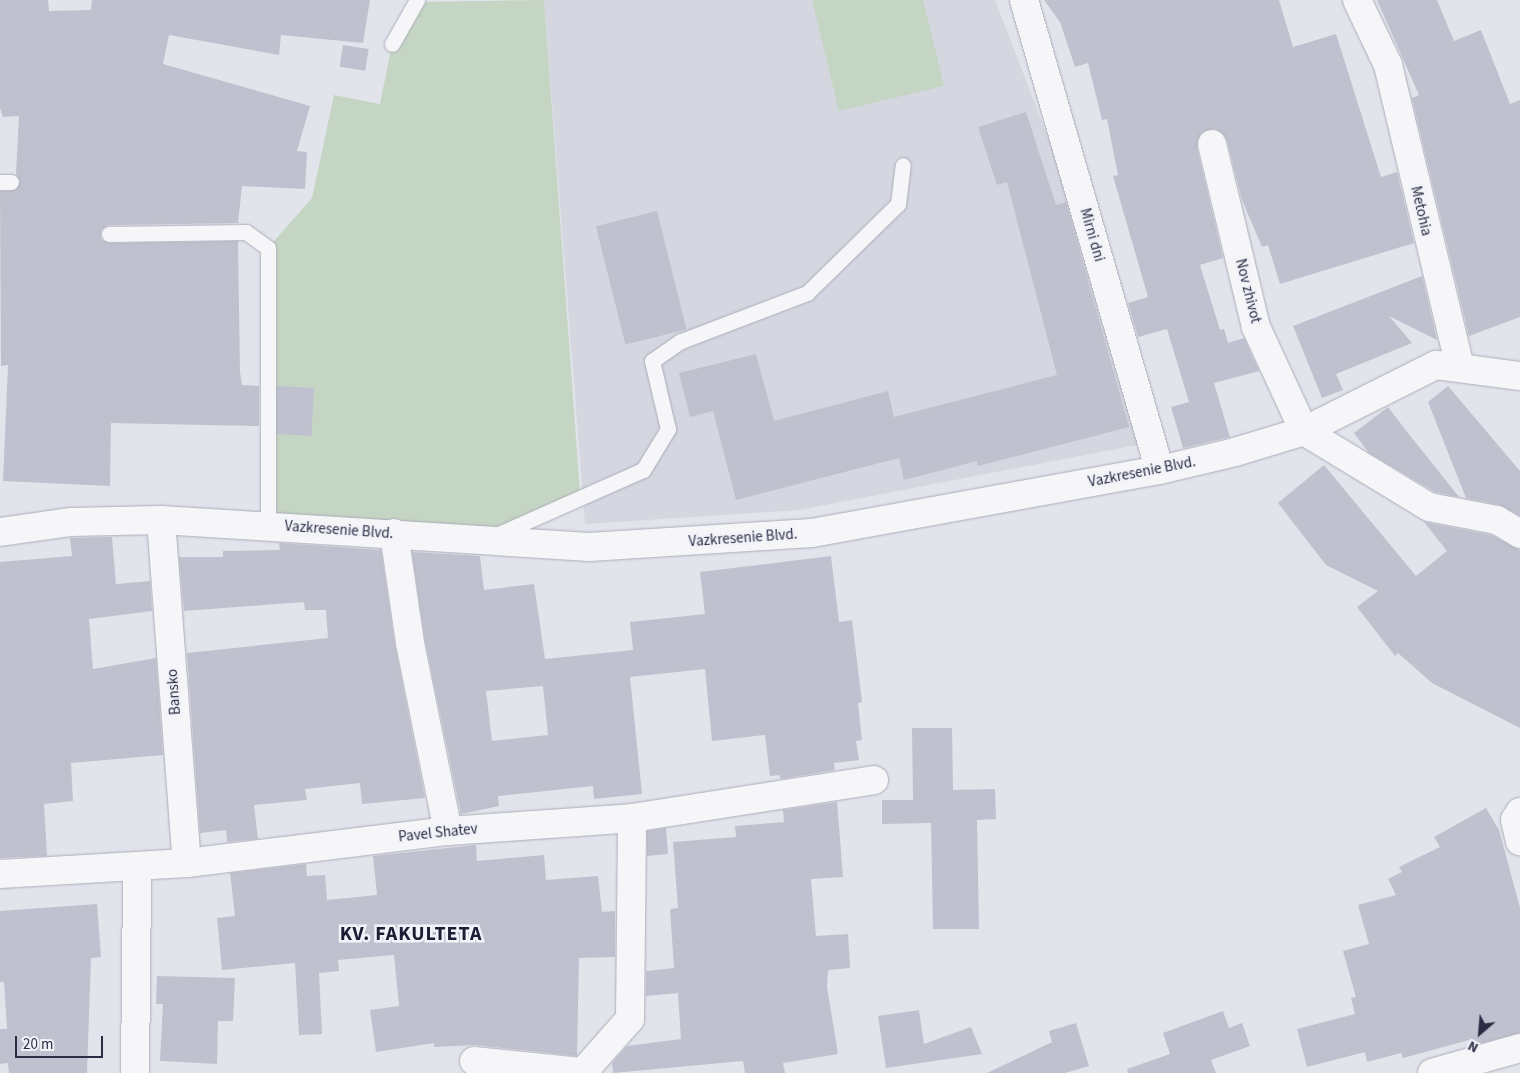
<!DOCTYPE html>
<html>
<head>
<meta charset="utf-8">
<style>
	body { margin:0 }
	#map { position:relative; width:1520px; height:1073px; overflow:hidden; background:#e2e4eb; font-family:"Source Sans 3",sans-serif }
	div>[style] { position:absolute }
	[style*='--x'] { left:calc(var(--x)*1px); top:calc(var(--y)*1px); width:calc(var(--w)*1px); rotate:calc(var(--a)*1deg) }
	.built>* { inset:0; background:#d4d6e0 }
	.green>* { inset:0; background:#c4d5c3 }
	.building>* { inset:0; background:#bfc1ce; transform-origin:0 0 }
	.roads { filter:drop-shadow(0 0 1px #abadb9) drop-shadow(0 0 1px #abadb9) }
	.service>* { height:15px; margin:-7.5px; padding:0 7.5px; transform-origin:7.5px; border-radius:7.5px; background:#f6f6f9 }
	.minor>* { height:28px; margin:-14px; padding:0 14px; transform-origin:14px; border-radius:14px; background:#f6f6f9 }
	.tertiary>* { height:28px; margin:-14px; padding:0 14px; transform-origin:14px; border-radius:14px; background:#f6f6f9 }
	span { translate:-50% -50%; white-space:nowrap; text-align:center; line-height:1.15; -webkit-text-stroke:5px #f2f3f8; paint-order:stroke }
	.street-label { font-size:15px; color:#2a2d44 }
	.district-label { font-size:20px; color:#1c1e35; font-weight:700; letter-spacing:1px }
	.north { position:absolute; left:1455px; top:1008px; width:50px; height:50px; -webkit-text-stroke:4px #f2f3f8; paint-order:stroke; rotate:207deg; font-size:14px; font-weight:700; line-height:20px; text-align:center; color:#2a2d44 }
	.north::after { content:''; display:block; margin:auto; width:18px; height:22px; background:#2a2d44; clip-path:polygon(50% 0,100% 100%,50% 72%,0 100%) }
	.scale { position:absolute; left:15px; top:1036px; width:88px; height:22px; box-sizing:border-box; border:2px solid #2a2d44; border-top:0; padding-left:6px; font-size:15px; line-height:18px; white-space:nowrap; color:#2a2d44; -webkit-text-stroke:4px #f2f3f8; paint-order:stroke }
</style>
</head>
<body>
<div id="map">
	<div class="built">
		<div style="clip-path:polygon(544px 0,995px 0,1060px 169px,1142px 444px,799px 510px,585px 524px)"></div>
	</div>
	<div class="green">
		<div style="clip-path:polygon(544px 0,580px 493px,485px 540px,268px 525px,268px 248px,312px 198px,334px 95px,380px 104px,392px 44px,417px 2px)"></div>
		<div style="clip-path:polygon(812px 0,923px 0,944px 86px,839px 111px)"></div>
	</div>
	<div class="building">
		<div style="clip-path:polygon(0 0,48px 0,49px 11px,91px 10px,92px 0,370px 0,363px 43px,281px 35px,279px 55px,169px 35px,163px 64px,310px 106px,297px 151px,307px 152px,305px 189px,242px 186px,238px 223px,109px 225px,101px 230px,101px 239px,109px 243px,238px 241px,240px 372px,242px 385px,259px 386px,259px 426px,111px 423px,110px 486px,3px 481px,8px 365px,1px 366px,0 191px,15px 190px,20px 182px,16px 174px,19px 116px,3px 117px,0 108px)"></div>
		<div style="clip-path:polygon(1044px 0,1279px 0,1293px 47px,1336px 34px,1381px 177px,1397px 172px,1414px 243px,1280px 284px,1268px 245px,1262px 247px,1242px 200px,1227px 140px,1216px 129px,1201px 133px,1197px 148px,1223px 258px,1200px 265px,1220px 330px,1224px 329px,1228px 343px,1244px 338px,1259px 371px,1214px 383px,1230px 437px,1183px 448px,1171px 407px,1189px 402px,1167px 329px,1138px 337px,1128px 303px,1148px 297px,1113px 176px,1118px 175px,1107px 119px,1102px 120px,1088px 63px,1075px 67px,1060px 22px)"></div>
		<div style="clip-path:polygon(1377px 0,1437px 0,1454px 41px,1481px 30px,1510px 104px,1520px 100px,1520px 317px,1469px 336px,1412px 98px,1419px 95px)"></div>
		<div style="left:343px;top:45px;width:26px;height:22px;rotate:9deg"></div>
		<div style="clip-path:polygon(1026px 112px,1056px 205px,1066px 202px,1129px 427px,978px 466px,977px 461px,904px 480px,899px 458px,736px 500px,713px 411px,690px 417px,679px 373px,756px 354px,774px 421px,888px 391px,894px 417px,1057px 375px,1007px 182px,997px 185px,978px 127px)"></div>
		<div style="left:657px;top:211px;width:122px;height:63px;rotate:76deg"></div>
		<div style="clip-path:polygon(1422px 276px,1437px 340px,1389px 316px,1412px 343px,1336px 374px,1343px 390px,1322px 398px,1293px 326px)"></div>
		<div style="left:277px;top:386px;width:37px;height:48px;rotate:3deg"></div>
		<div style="clip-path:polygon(1448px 386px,1520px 471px,1520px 516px,1500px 505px,1466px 498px,1428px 402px)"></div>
		<div style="clip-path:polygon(1388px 407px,1408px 433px,1459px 497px,1435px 492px,1369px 453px,1354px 433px)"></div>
		<div style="clip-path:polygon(1324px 465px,1416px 576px,1447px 551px,1424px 522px,1491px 535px,1520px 550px,1520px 728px,1432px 683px,1398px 653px,1395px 656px,1357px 607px,1378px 591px,1326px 565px,1278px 503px)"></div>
		<div style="clip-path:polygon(112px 537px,116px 584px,150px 581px,152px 611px,89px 619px,93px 669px,156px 658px,163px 755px,71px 763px,73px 801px,44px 804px,47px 856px,0 858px,0 562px,72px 556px,70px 538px)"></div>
		<div style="clip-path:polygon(279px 543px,381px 550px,395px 646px,425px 798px,362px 804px,360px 783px,305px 789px,307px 800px,254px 805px,258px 839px,227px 842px,226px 830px,200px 833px,187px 653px,328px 638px,326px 610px,305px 610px,304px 602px,184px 611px,179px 557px,223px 557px,223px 551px,280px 550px)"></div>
		<div style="clip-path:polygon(evenodd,412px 552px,480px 556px,484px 590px,534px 584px,545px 659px,633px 650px,630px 622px,705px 614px,700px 572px,831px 556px,839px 622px,852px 620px,862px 702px,858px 703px,862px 740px,856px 741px,859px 760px,834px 763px,835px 770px,780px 779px,780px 775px,770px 776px,765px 735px,712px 741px,705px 669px,630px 677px,642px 794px,594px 799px,593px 786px,498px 796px,499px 806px,461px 814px,425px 640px,412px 552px,543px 686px,548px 735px,492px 741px,486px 691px,543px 686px)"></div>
		<div style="clip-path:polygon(912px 728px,952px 728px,953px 790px,995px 789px,996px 819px,977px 820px,979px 929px,933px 929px,931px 823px,882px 824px,882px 800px,913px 800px)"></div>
		<div style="clip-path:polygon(837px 802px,843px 877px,811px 879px,816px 936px,848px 934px,850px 968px,828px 970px,827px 987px,838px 1054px,783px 1063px,785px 1073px,745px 1073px,743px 1061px,613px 1073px,612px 1063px,627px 1046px,681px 1039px,678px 993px,646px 996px,646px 971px,674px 968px,670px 909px,678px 908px,673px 842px,736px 837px,735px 826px,784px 822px,783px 810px)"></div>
		<div style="clip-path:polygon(1486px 808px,1499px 830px,1520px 908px,1520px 1033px,1475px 1045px,1473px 1039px,1403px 1058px,1401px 1053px,1367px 1062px,1365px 1052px,1307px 1067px,1297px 1029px,1355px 1014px,1351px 998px,1356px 997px,1343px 951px,1369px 944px,1358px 905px,1396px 895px,1388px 879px,1402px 872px,1399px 867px,1440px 847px,1434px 837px)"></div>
		<div style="clip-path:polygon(666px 828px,668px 854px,647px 856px,647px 831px)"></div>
		<div style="clip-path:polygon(476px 845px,477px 861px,544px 855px,546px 880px,598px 876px,602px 912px,615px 911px,615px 957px,579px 958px,577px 1056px,476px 1045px,434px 1047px,434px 1043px,376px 1052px,370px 1010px,399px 1006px,394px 955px,338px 960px,339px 971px,319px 973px,322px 1034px,299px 1035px,295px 963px,222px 970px,217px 918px,235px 916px,230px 873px,306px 864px,307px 876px,325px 875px,327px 900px,377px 895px,373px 856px)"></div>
		<div style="clip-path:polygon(97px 904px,101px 957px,91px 958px,87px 1073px,9px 1073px,8px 1063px,0 1064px,0 1029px,7px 1029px,4px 982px,0 982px,0 911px)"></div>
		<div style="clip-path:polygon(157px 976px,235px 978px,233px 1021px,218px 1021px,217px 1064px,160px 1061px,163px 1004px,156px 1004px)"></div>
		<div style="clip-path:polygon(919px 1010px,924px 1044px,971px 1027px,982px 1054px,886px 1068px,878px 1016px)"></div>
		<div style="clip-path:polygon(1223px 1011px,1229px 1028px,1242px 1023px,1250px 1046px,1211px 1060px,1216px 1073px,1128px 1073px,1127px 1069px,1170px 1054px,1163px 1033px)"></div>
		<div style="clip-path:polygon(1076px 1023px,1089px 1066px,1065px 1073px,987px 1073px,1052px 1042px,1049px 1031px)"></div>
	</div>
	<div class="roads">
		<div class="service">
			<div style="--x:392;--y:44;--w:51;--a:-60.4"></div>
			<div style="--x:0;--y:182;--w:11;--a:0"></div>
			<div style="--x:109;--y:234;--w:137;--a:-0.8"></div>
			<div style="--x:246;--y:232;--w:27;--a:36"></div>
			<div style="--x:268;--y:248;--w:277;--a:90"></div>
			<div style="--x:494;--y:536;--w:163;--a:-23.9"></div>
			<div style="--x:643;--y:470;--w:48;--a:-58.6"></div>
			<div style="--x:668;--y:429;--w:70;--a:-103.2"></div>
			<div style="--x:652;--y:361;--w:35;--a:-35"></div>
			<div style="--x:681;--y:341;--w:135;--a:-20.9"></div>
			<div style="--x:807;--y:293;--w:127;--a:-44.4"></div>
			<div style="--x:898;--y:204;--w:39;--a:-83"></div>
		</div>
		<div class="minor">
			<div style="--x:1024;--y:0;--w:489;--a:73.9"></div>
			<div style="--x:1357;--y:0;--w:72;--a:64.5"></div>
			<div style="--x:1388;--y:65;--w:311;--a:76.6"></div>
			<div style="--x:1212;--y:144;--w:188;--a:76.5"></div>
			<div style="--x:1256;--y:327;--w:115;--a:65.2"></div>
			<div style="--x:1304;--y:431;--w:146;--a:31.3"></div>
			<div style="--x:1429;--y:507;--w:69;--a:10.8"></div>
			<div style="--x:1497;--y:520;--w:27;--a:31"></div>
			<div style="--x:161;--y:520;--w:344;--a:85.7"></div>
			<div style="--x:394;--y:533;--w:111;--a:81.7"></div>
			<div style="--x:410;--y:643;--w:192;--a:78.6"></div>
			<div style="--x:1520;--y:812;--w:9;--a:122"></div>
			<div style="--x:1515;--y:820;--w:22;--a:77"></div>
			<div style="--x:0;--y:874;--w:187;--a:-3.4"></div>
			<div style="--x:187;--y:863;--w:263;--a:-7"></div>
			<div style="--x:448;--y:831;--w:184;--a:-4"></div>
			<div style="--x:632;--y:818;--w:245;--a:-8.9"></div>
			<div style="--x:474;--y:1061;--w:110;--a:5.8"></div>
			<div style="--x:583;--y:1072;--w:71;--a:-48.4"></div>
			<div style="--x:630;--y:1019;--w:201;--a:-89.4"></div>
			<div style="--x:135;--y:1073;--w:206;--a:-89.4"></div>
		</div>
		<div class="tertiary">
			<div style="--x:0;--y:532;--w:72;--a:-8"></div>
			<div style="--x:71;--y:522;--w:90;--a:-1.3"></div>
			<div style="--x:161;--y:520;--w:429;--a:3.6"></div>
			<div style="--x:589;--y:547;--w:223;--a:-3.6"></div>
			<div style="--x:812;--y:533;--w:354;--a:-10.3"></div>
			<div style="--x:1160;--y:470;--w:77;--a:-13.5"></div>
			<div style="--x:1235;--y:452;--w:72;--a:-16.9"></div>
			<div style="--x:1304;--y:431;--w:148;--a:-26.6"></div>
			<div style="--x:1436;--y:365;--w:85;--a:7.5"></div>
			<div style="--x:1432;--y:1073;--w:91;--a:-15.9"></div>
		</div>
	</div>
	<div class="street-label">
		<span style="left:1421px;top:211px;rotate:77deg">Metohia</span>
		<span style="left:1092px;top:235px;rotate:74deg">Mirni dni</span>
		<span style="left:1248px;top:291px;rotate:76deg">Nov zhivot</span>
		<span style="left:1142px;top:472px;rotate:-11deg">Vazkresenie Blvd.</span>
		<span style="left:339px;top:530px;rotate:4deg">Vazkresenie Blvd.</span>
		<span style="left:743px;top:538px;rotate:-4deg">Vazkresenie Blvd.</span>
		<span style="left:174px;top:692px;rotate:-94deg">Bansko</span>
		<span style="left:438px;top:833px;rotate:-6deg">Pavel Shatev</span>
	</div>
	<div class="district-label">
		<span style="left:411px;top:934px">KV. FAKULTETA</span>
	</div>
	<div class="north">N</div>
	<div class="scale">20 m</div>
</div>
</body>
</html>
